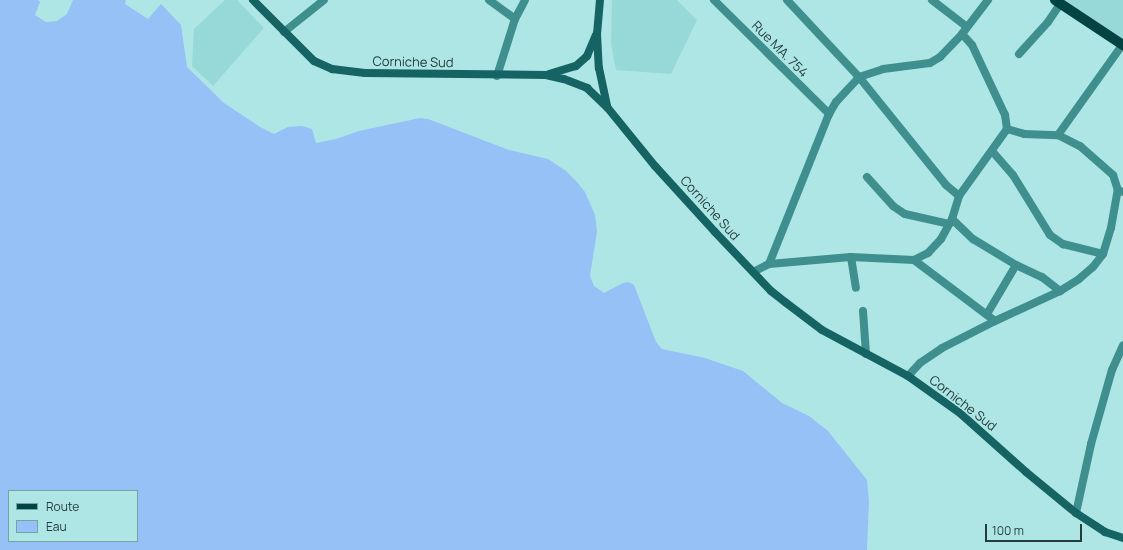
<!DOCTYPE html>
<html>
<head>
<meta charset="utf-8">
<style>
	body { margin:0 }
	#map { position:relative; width:1123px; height:550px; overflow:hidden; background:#ade6e5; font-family:Manrope,sans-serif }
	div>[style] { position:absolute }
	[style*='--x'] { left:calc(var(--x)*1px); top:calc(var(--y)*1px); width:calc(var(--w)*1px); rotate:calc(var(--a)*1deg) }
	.built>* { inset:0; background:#97d9d8 }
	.water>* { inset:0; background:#95c1f7 }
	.street>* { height:8px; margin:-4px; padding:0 4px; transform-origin:4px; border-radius:4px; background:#3f8f8f }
	.secondary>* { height:8px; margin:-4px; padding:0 4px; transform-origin:4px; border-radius:4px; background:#166363 }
	.primary>* { height:10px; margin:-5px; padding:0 5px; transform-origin:5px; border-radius:5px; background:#014443 }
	span { translate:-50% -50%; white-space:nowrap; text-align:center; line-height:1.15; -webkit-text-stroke:3px #ade6e5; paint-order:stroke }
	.street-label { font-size:13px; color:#253c3c }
	.legend { position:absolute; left:8px; top:490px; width:130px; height:52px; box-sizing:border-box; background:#ade6e5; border:1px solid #77a2a1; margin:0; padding:5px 7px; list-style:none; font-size:12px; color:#253c3c }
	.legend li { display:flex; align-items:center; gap:8px; height:20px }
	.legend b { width:20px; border:1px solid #77a2a1 }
	.scale { position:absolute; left:985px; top:524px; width:97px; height:18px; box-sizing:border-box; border:2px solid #253c3c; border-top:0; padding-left:5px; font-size:12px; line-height:14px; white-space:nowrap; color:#253c3c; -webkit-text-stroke:3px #ade6e5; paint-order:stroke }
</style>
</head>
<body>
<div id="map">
	<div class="built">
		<div style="clip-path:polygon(225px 0,237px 0,264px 28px,213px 86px,192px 66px,194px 29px)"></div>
		<div style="clip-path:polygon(612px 0,677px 0,697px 20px,671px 74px,616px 70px,611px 43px)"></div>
		<div style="clip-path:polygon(1055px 0,1123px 0,1123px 45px)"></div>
	</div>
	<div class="water">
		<div style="clip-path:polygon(evenodd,0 0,38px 0,40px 2px,35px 15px,46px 22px,57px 21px,67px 14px,73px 0,126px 0,125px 4px,148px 19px,161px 4px,181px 25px,187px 67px,224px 103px,260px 127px,274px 134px,288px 127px,302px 126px,312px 129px,316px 143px,336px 139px,359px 131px,420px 118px,428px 119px,509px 150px,548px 159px,566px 171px,576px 181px,585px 192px,595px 215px,597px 231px,590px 276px,594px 286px,604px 293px,623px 283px,628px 282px,634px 285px,656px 342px,662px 349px,705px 358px,743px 371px,782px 403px,809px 416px,828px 431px,867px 480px,869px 501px,867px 550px,0 550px,0 0,9px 491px,137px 491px,137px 541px,9px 541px,9px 491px)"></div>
	</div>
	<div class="street">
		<div style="--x:489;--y:0;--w:32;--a:36"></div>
		<div style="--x:714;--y:0;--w:162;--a:44.7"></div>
		<div style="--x:787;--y:0;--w:105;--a:46.9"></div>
		<div style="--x:859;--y:77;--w:139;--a:51.1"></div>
		<div style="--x:946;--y:185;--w:17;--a:40"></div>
		<div style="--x:932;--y:0;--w:44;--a:37.6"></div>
		<div style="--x:284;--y:32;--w:51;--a:-38.7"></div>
		<div style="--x:1019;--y:54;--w:43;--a:-47.8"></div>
		<div style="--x:1048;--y:22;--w:22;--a:-56"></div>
		<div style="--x:497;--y:76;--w:60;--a:-72.5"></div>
		<div style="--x:515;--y:19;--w:21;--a:-62"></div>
		<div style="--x:1007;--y:129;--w:18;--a:16"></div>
		<div style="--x:1024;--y:134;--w:34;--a:2"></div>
		<div style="--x:1058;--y:135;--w:25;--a:27"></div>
		<div style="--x:1080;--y:146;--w:44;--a:41.3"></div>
		<div style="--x:1113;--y:175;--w:16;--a:72"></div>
		<div style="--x:1118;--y:190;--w:5;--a:22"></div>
		<div style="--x:1058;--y:135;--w:112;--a:-54.5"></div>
		<div style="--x:992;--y:151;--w:32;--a:49"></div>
		<div style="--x:1013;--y:175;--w:70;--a:58.3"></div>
		<div style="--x:1050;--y:235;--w:16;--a:35"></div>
		<div style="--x:1063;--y:244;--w:41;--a:14"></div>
		<div style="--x:867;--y:177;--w:39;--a:48"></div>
		<div style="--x:893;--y:206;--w:14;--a:34"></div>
		<div style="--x:905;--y:214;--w:45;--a:12.8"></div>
		<div style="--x:952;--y:219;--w:29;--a:44"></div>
		<div style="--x:973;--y:239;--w:50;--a:31.2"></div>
		<div style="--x:1016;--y:265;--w:29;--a:25"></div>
		<div style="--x:1042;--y:277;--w:23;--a:38"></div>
		<div style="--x:851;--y:257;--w:31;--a:81"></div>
		<div style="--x:914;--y:260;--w:101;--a:37"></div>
		<div style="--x:769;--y:264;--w:162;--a:-68.2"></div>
		<div style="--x:829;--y:114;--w:14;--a:-60"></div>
		<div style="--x:836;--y:102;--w:34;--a:-47"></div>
		<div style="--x:859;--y:77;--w:25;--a:-18"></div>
		<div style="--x:883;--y:69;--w:47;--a:-7.3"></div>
		<div style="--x:930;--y:63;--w:12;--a:-31"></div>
		<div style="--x:940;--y:57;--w:32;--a:-46"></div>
		<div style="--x:962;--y:34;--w:43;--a:-52.6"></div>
		<div style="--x:753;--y:272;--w:18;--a:-27"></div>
		<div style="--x:769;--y:264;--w:82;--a:-4.9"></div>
		<div style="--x:851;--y:257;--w:63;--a:2.7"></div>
		<div style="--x:914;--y:260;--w:16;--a:-27"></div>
		<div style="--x:928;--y:253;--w:19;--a:-47"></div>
		<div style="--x:941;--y:239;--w:23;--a:-61"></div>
		<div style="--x:952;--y:219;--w:24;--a:-73"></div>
		<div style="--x:959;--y:196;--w:82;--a:-54.4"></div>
		<div style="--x:1007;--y:129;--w:14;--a:-98"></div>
		<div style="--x:1005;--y:115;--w:77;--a:-115.2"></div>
		<div style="--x:972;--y:45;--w:15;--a:-132"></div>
		<div style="--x:863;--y:311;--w:43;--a:86"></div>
		<div style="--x:987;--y:314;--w:57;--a:-59.4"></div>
		<div style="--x:908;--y:376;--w:18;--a:-47"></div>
		<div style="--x:920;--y:363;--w:27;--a:-34"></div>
		<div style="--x:942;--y:348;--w:59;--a:-27"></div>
		<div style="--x:995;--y:321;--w:72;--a:-24.8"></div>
		<div style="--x:1060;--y:291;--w:22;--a:-32"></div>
		<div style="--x:1079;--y:279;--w:18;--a:-41"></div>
		<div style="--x:1093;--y:267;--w:16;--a:-52"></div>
		<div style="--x:1103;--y:254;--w:27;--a:-73"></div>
		<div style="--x:1111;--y:228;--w:39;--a:-80"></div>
		<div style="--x:1076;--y:513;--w:71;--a:-77.7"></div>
		<div style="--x:1091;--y:444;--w:77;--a:-74.2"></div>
		<div style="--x:1112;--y:370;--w:27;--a:-66"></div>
	</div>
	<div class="secondary">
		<div style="--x:253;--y:0;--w:86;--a:45"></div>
		<div style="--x:314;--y:61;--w:20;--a:24"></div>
		<div style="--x:332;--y:69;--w:33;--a:7"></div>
		<div style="--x:365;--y:73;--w:181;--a:0.6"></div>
		<div style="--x:546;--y:75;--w:18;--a:13"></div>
		<div style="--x:564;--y:79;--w:25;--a:21"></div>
		<div style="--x:587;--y:88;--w:28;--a:44"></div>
		<div style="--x:607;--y:107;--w:76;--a:50.9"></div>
		<div style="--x:655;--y:166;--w:89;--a:47.7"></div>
		<div style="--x:715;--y:232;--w:81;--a:46.5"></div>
		<div style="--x:771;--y:291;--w:18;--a:38"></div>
		<div style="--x:785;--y:302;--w:46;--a:37.1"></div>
		<div style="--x:822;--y:330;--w:98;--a:28.1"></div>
		<div style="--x:908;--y:376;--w:65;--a:35.6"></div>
		<div style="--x:961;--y:414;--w:87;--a:41.7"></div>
		<div style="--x:1026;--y:472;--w:65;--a:39.4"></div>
		<div style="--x:1076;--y:513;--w:35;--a:33"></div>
		<div style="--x:1105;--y:532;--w:19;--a:18"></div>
		<div style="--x:600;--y:0;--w:34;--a:95"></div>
		<div style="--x:597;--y:34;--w:34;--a:87"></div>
		<div style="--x:599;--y:68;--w:40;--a:78"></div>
		<div style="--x:549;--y:74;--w:28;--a:-17"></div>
		<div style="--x:576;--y:66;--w:15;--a:-42"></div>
		<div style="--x:587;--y:56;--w:23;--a:-67"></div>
	</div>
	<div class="primary">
		<div style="--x:1055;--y:0;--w:82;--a:33.5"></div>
	</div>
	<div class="street-label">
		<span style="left:780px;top:49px;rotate:45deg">Rue MA. 754</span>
		<span style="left:413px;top:62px;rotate:1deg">Corniche Sud</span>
		<span style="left:710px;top:208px;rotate:48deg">Corniche Sud</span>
		<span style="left:963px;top:403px;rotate:38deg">Corniche Sud</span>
	</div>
	<ul class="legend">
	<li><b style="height:5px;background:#014443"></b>Route</li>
	<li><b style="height:11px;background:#95c1f7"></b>Eau</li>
	</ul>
	<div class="scale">100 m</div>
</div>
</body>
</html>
